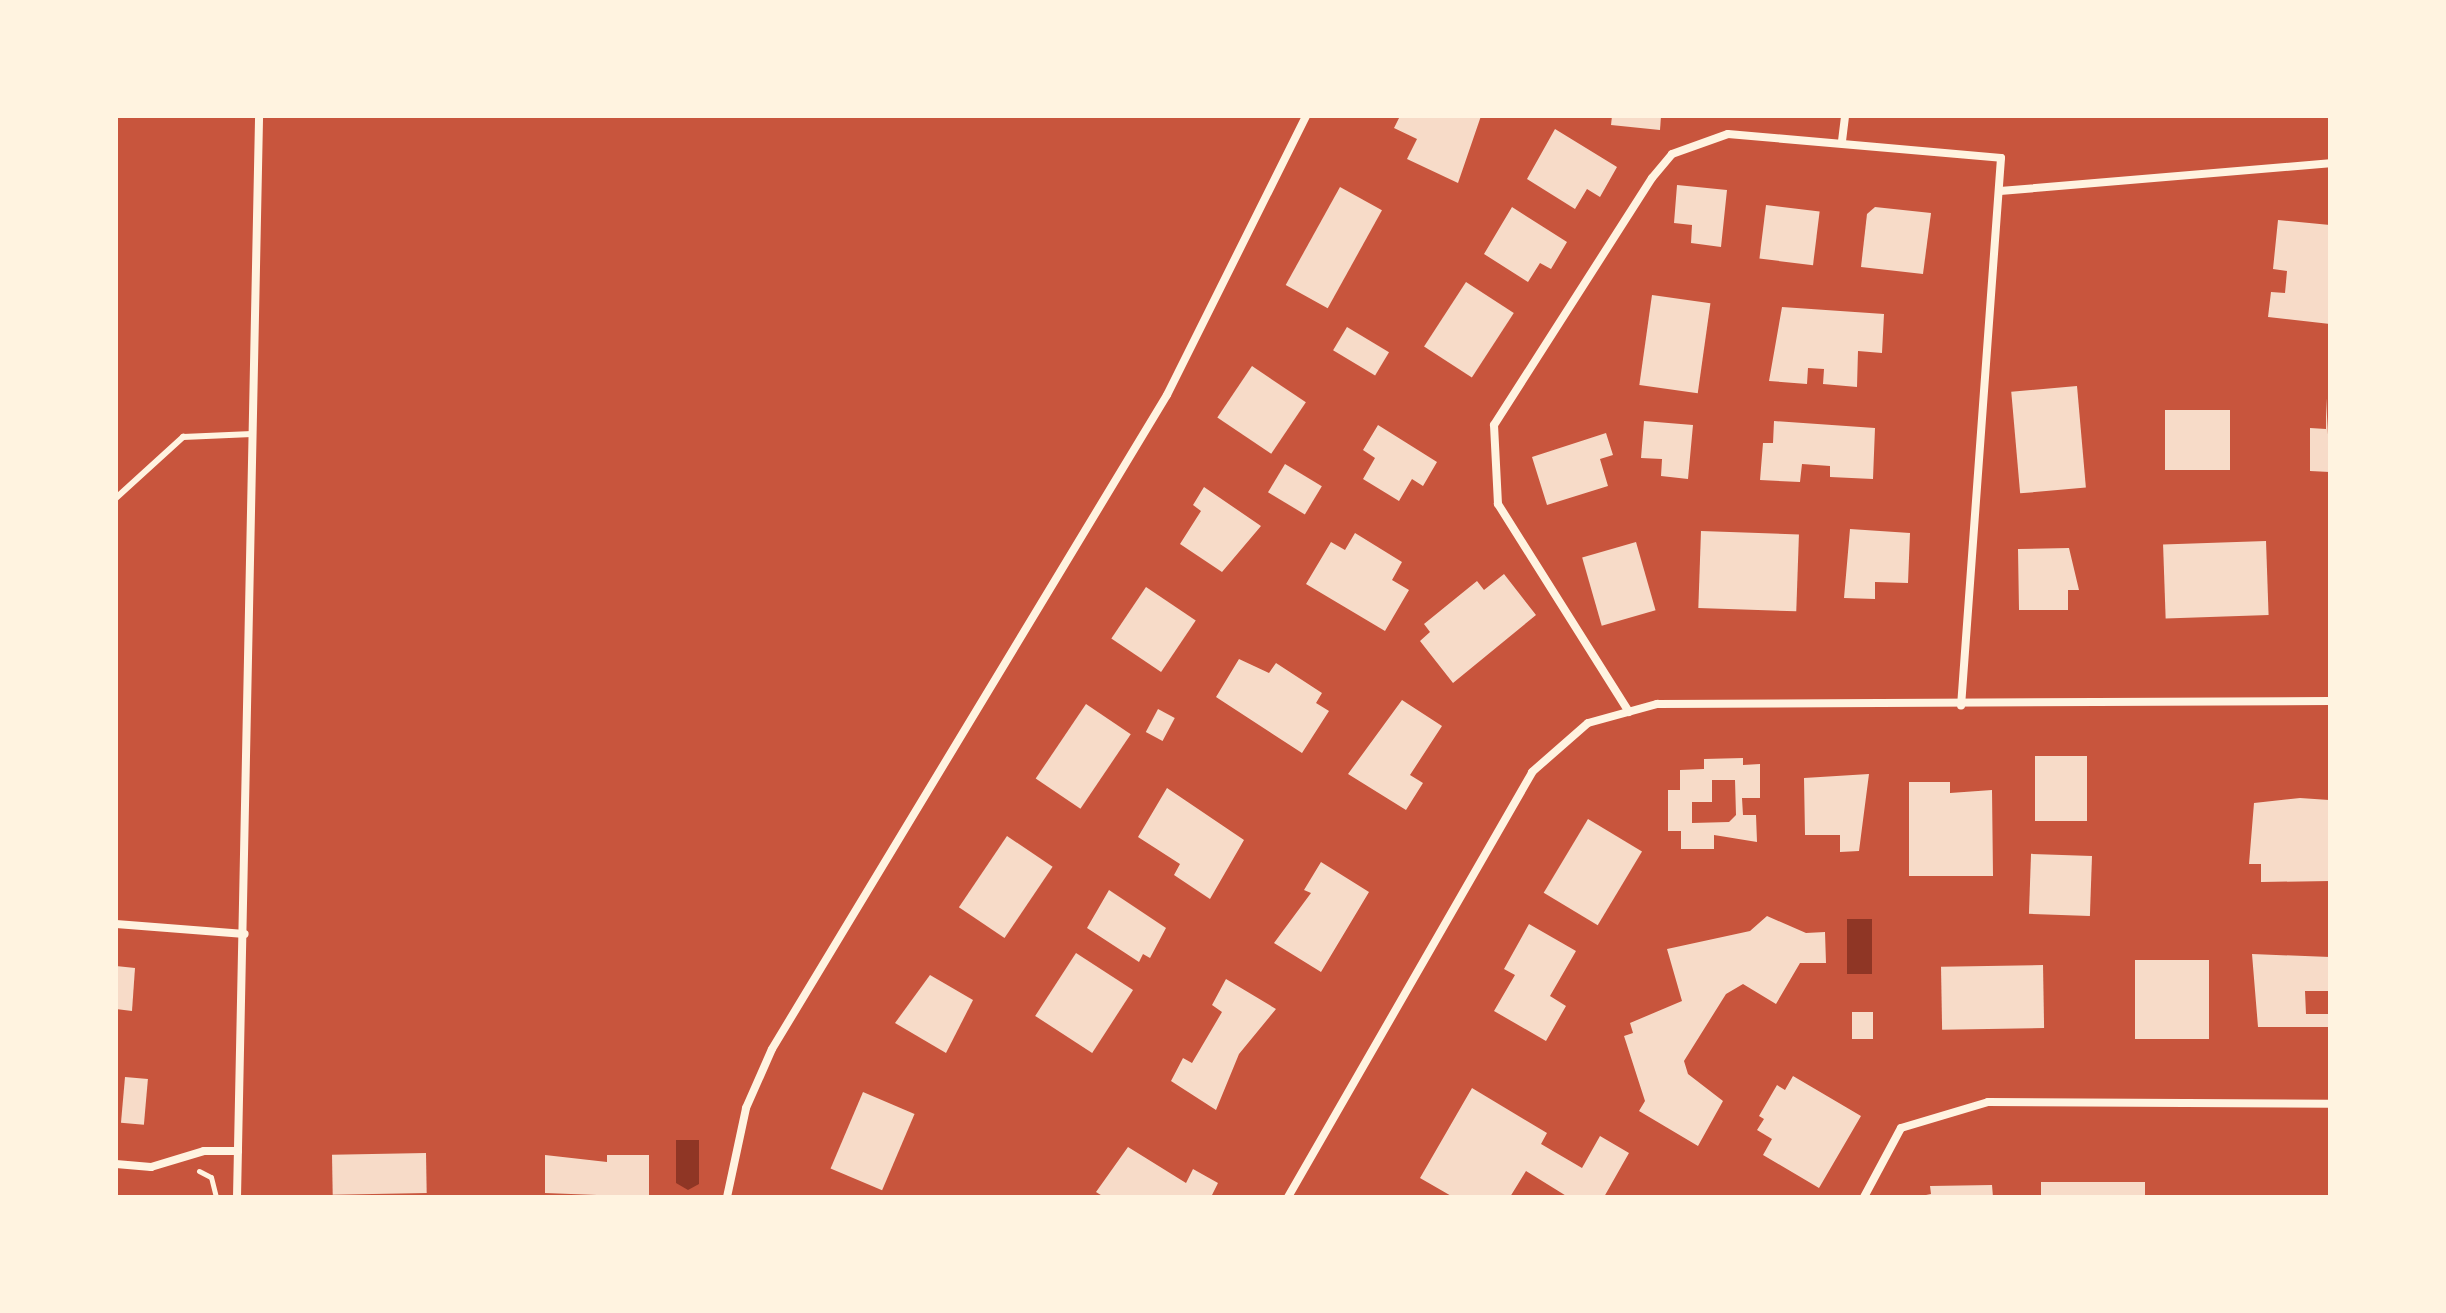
<!DOCTYPE html>
<html>
<head>
<meta charset="utf-8">
<style>
	body { margin:0 }
	#map { position:relative; width:2446px; height:1313px; overflow:hidden; background:#c8553d; font-family:"PT Serif",serif }
	div>[style] { position:absolute }
	[style*='--x'] { left:calc(var(--x)*1px); top:calc(var(--y)*1px); width:calc(var(--w)*1px); rotate:calc(var(--a)*1deg) }
	.water>* { inset:0; background:#8f3625; transform-origin:0 0 }
	.building>* { inset:0; background:#f7dbc8; transform-origin:0 0 }
	.path>* { height:5px; margin:-2.5px; padding:0 2.5px; transform-origin:2.5px; border-radius:2.5px; background:#fff3e0 }
	.service>* { height:6px; margin:-3px; padding:0 3px; transform-origin:3px; border-radius:3px; background:#fff3e0 }
	.minor>* { height:8px; margin:-4px; padding:0 4px; transform-origin:4px; border-radius:4px; background:#fff3e0 }
	span { translate:-50% -50%; white-space:nowrap; text-align:center; line-height:1.15; -webkit-text-stroke:6px #fff3e0; paint-order:stroke }
	.frame { position:absolute; inset:0; border:118px solid #fff3e0; pointer-events:none }
</style>
</head>
<body>
<div id="map">
	<div class="water">
		<div style="left:1847px;top:919px;width:25px;height:55px"></div>
		<div style="clip-path:polygon(676px 1140px,699px 1140px,699px 1184px,688px 1190px,676px 1183px)"></div>
	</div>
	<div class="building">
		<div style="clip-path:polygon(1400px 116px,1481px 116px,1458px 183px,1407px 159px,1417px 139px,1394px 128px)"></div>
		<div style="clip-path:polygon(1612px 116px,1661px 116px,1660px 130px,1611px 125px)"></div>
		<div style="clip-path:polygon(1555px 129px,1617px 167px,1600px 197px,1587px 189px,1575px 209px,1527px 179px)"></div>
		<div style="clip-path:polygon(1677px 185px,1727px 190px,1721px 247px,1691px 243px,1692px 225px,1674px 223px)"></div>
		<div style="left:1340px;top:187px;width:48px;height:112px;rotate:29deg"></div>
		<div style="left:1766px;top:205px;width:54px;height:54px;rotate:7deg"></div>
		<div style="clip-path:polygon(1512px 207px,1567px 242px,1551px 269px,1540px 263px,1528px 282px,1484px 254px)"></div>
		<div style="clip-path:polygon(1875px 207px,1931px 213px,1923px 274px,1861px 267px,1867px 214px)"></div>
		<div style="clip-path:polygon(2278px 220px,2330px 225px,2330px 324px,2268px 317px,2271px 292px,2285px 293px,2287px 271px,2273px 269px)"></div>
		<div style="left:1466px;top:282px;width:57px;height:77px;rotate:33deg"></div>
		<div style="left:1652px;top:295px;width:59px;height:91px;rotate:8deg"></div>
		<div style="clip-path:polygon(1782px 307px,1884px 314px,1882px 353px,1858px 351px,1857px 387px,1823px 384px,1824px 369px,1808px 368px,1807px 384px,1769px 381px)"></div>
		<div style="left:1347px;top:327px;width:49px;height:27px;rotate:31deg"></div>
		<div style="left:1252px;top:366px;width:65px;height:62px;rotate:34deg"></div>
		<div style="left:2077px;top:386px;width:102px;height:66px;rotate:85deg"></div>
		<div style="clip-path:polygon(2326px 398px,2330px 472px,2310px 471px,2310px 428px,2326px 429px)"></div>
		<div style="left:2165px;top:410px;width:65px;height:60px"></div>
		<div style="clip-path:polygon(1644px 421px,1693px 425px,1688px 479px,1661px 476px,1662px 459px,1641px 458px)"></div>
		<div style="clip-path:polygon(1774px 421px,1875px 428px,1873px 479px,1830px 477px,1830px 466px,1802px 464px,1800px 482px,1760px 480px,1763px 443px,1773px 443px)"></div>
		<div style="clip-path:polygon(1378px 425px,1437px 462px,1423px 486px,1412px 479px,1399px 501px,1363px 479px,1375px 458px,1363px 450px)"></div>
		<div style="clip-path:polygon(1606px 433px,1613px 455px,1600px 459px,1608px 486px,1547px 505px,1532px 457px)"></div>
		<div style="left:1285px;top:464px;width:43px;height:33px;rotate:31deg"></div>
		<div style="clip-path:polygon(1204px 487px,1261px 526px,1222px 572px,1180px 544px,1201px 511px,1193px 505px)"></div>
		<div style="clip-path:polygon(1850px 529px,1910px 533px,1908px 583px,1875px 582px,1875px 599px,1844px 598px)"></div>
		<div style="left:1701px;top:531px;width:98px;height:77px;rotate:2deg"></div>
		<div style="clip-path:polygon(1355px 533px,1402px 562px,1392px 580px,1409px 590px,1385px 631px,1306px 584px,1331px 542px,1345px 550px)"></div>
		<div style="left:2266px;top:541px;width:74px;height:103px;rotate:88deg"></div>
		<div style="left:1636px;top:542px;width:71px;height:56px;rotate:74deg"></div>
		<div style="clip-path:polygon(2069px 548px,2079px 590px,2068px 590px,2068px 610px,2019px 610px,2018px 549px)"></div>
		<div style="clip-path:polygon(1504px 574px,1536px 615px,1453px 683px,1420px 641px,1430px 632px,1424px 624px,1477px 581px,1484px 590px)"></div>
		<div style="left:1146px;top:587px;width:60px;height:62px;rotate:34deg"></div>
		<div style="clip-path:polygon(1239px 659px,1269px 673px,1276px 663px,1322px 693px,1316px 703px,1329px 711px,1302px 753px,1216px 697px)"></div>
		<div style="clip-path:polygon(1402px 700px,1442px 726px,1410px 775px,1423px 783px,1406px 810px,1348px 774px)"></div>
		<div style="left:1086px;top:704px;width:54px;height:90px;rotate:34deg"></div>
		<div style="left:1158px;top:709px;width:19px;height:26px;rotate:28deg"></div>
		<div style="left:2035px;top:756px;width:52px;height:65px"></div>
		<div style="clip-path:polygon(evenodd,1743px 758px,1743px 765px,1760px 764px,1760px 798px,1742px 798px,1743px 815px,1756px 815px,1757px 842px,1714px 835px,1714px 849px,1681px 849px,1681px 831px,1668px 831px,1668px 790px,1680px 790px,1680px 770px,1704px 769px,1704px 759px,1743px 758px,1712px 780px,1735px 780px,1736px 815px,1729px 822px,1692px 823px,1692px 802px,1712px 802px,1712px 780px)"></div>
		<div style="clip-path:polygon(1869px 774px,1859px 851px,1840px 852px,1840px 835px,1805px 835px,1804px 778px)"></div>
		<div style="clip-path:polygon(1909px 782px,1950px 782px,1950px 793px,1992px 790px,1993px 876px,1909px 876px)"></div>
		<div style="clip-path:polygon(1167px 788px,1244px 840px,1210px 899px,1174px 875px,1180px 864px,1138px 837px)"></div>
		<div style="clip-path:polygon(2300px 798px,2329px 800px,2330px 881px,2261px 882px,2261px 864px,2249px 864px,2254px 803px)"></div>
		<div style="left:1588px;top:819px;width:63px;height:86px;rotate:31deg"></div>
		<div style="left:1007px;top:836px;width:55px;height:86px;rotate:34deg"></div>
		<div style="left:2092px;top:856px;width:60px;height:61px;rotate:92deg"></div>
		<div style="clip-path:polygon(1321px 862px,1369px 892px,1321px 972px,1274px 943px,1311px 893px,1304px 890px)"></div>
		<div style="clip-path:polygon(1109px 890px,1166px 928px,1150px 958px,1143px 954px,1139px 962px,1087px 928px)"></div>
		<div style="clip-path:polygon(1767px 916px,1806px 933px,1825px 932px,1826px 963px,1800px 963px,1776px 1004px,1743px 984px,1726px 994px,1684px 1061px,1688px 1074px,1723px 1101px,1698px 1146px,1639px 1111px,1645px 1101px,1624px 1036px,1633px 1033px,1630px 1023px,1682px 1001px,1667px 949px,1750px 931px)"></div>
		<div style="clip-path:polygon(1529px 924px,1576px 951px,1550px 996px,1566px 1006px,1546px 1041px,1494px 1011px,1515px 975px,1504px 969px)"></div>
		<div style="left:1076px;top:953px;width:68px;height:75px;rotate:33deg"></div>
		<div style="clip-path:polygon(2252px 954px,2330px 957px,2330px 991px,2305px 991px,2306px 1014px,2330px 1014px,2330px 1027px,2258px 1027px)"></div>
		<div style="left:2135px;top:960px;width:74px;height:79px"></div>
		<div style="left:2043px;top:965px;width:63px;height:102px;rotate:89deg"></div>
		<div style="clip-path:polygon(116px 966px,135px 968px,132px 1011px,116px 1009px)"></div>
		<div style="clip-path:polygon(930px 975px,973px 1000px,946px 1053px,895px 1023px)"></div>
		<div style="clip-path:polygon(1226px 979px,1276px 1009px,1239px 1054px,1216px 1110px,1171px 1081px,1183px 1058px,1192px 1063px,1222px 1012px,1212px 1005px)"></div>
		<div style="left:1873px;top:1012px;width:27px;height:21px;rotate:90deg"></div>
		<div style="clip-path:polygon(1793px 1076px,1861px 1116px,1819px 1188px,1763px 1155px,1772px 1139px,1757px 1130px,1764px 1119px,1759px 1116px,1777px 1085px,1785px 1090px)"></div>
		<div style="left:125px;top:1077px;width:23px;height:46px;rotate:5deg"></div>
		<div style="clip-path:polygon(1472px 1088px,1547px 1133px,1541px 1144px,1582px 1168px,1600px 1136px,1629px 1153px,1604px 1197px,1568px 1197px,1526px 1171px,1510px 1197px,1453px 1197px,1420px 1178px)"></div>
		<div style="left:863px;top:1092px;width:56px;height:83px;rotate:23deg"></div>
		<div style="clip-path:polygon(1128px 1147px,1186px 1183px,1193px 1169px,1218px 1183px,1211px 1197px,1104px 1197px,1096px 1192px)"></div>
		<div style="left:426px;top:1153px;width:40px;height:94px;rotate:89deg"></div>
		<div style="clip-path:polygon(545px 1155px,607px 1162px,607px 1155px,649px 1155px,649px 1197px,545px 1193px)"></div>
		<div style="left:2145px;top:1182px;width:15px;height:104px;rotate:90deg"></div>
		<div style="clip-path:polygon(1992px 1185px,1993px 1197px,1916px 1197px,1931px 1194px,1930px 1186px)"></div>
	</div>
	<div class="path">
		<div style="--x:199;--y:1171;--w:13;--a:27"></div>
		<div style="--x:211;--y:1177;--w:21;--a:76"></div>
	</div>
	<div class="service">
		<div style="--x:116;--y:498;--w:91;--a:-42.3"></div>
		<div style="--x:183;--y:437;--w:69;--a:-2.5"></div>
	</div>
	<div class="minor">
		<div style="--x:1842;--y:141;--w:25;--a:-83"></div>
		<div style="--x:2000;--y:191;--w:331;--a:-4.8"></div>
		<div style="--x:1629;--y:712;--w:246;--a:-122.2"></div>
		<div style="--x:1498;--y:504;--w:79;--a:-92.9"></div>
		<div style="--x:1494;--y:425;--w:293;--a:-57.4"></div>
		<div style="--x:1652;--y:178;--w:31;--a:-50"></div>
		<div style="--x:1672;--y:154;--w:59;--a:-19.7"></div>
		<div style="--x:1728;--y:134;--w:274;--a:5"></div>
		<div style="--x:2001;--y:158;--w:549;--a:94.17"></div>
		<div style="--x:116;--y:924;--w:129;--a:4.4"></div>
		<div style="--x:116;--y:1164;--w:35;--a:5"></div>
		<div style="--x:151;--y:1167;--w:55;--a:-16.8"></div>
		<div style="--x:204;--y:1151;--w:34;--a:0"></div>
		<div style="--x:237;--y:1197;--w:1081;--a:-88.83"></div>
		<div style="--x:727;--y:1197;--w:91;--a:-77.9"></div>
		<div style="--x:746;--y:1108;--w:64;--a:-66.2"></div>
		<div style="--x:772;--y:1049;--w:764;--a:-58.87"></div>
		<div style="--x:1167;--y:395;--w:312;--a:-63.5"></div>
		<div style="--x:1288;--y:1197;--w:490;--a:-60.1"></div>
		<div style="--x:1532;--y:772;--w:74;--a:-41.2"></div>
		<div style="--x:1588;--y:723;--w:72;--a:-15.4"></div>
		<div style="--x:1657;--y:704;--w:673;--a:-0.26"></div>
		<div style="--x:1864;--y:1197;--w:78;--a:-61.8"></div>
		<div style="--x:1901;--y:1128;--w:91;--a:-16.6"></div>
		<div style="--x:1988;--y:1102;--w:342;--a:0.3"></div>
	</div>
	<div class="frame"></div>
</div>
</body>
</html>
